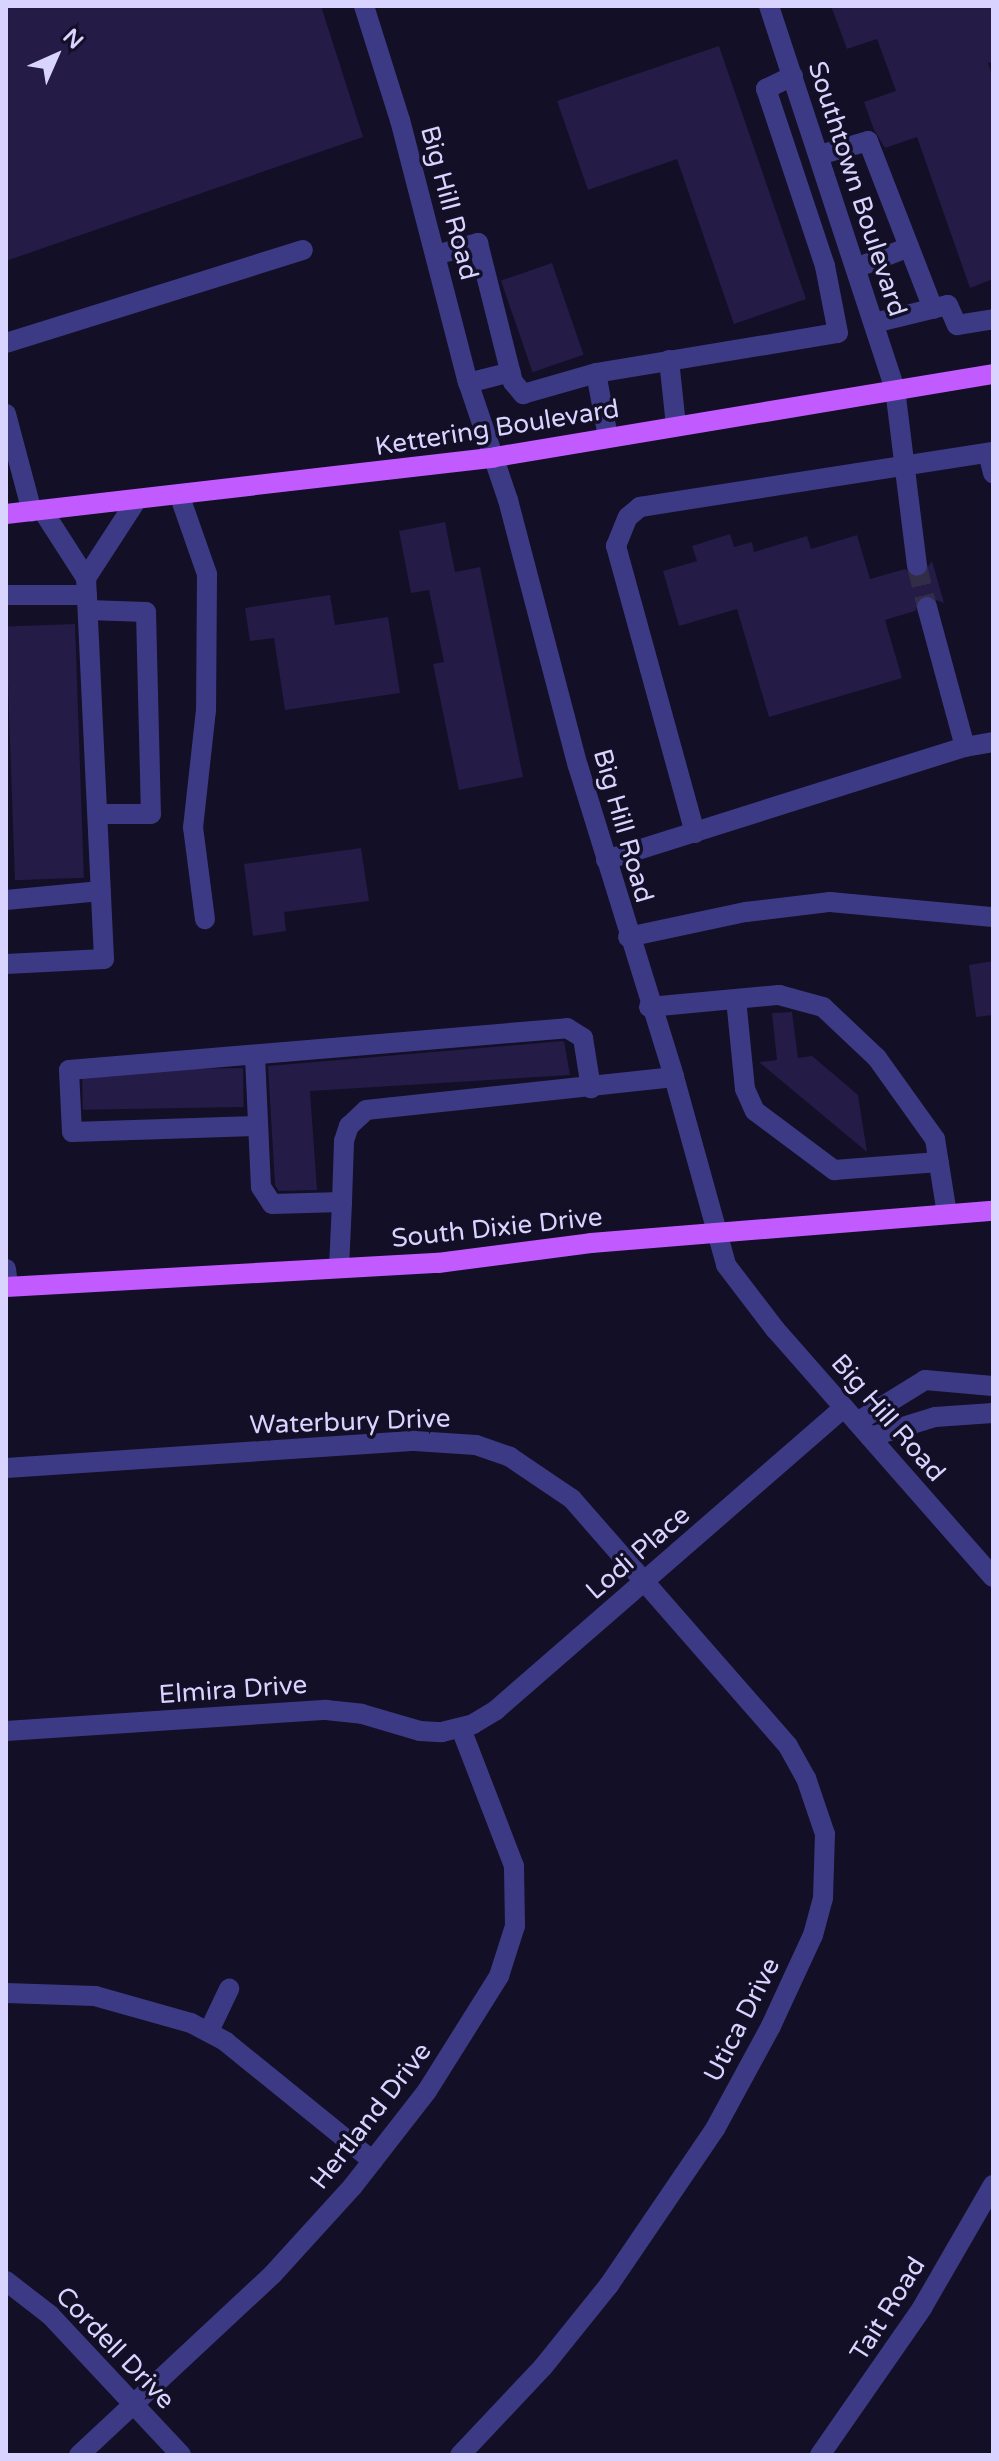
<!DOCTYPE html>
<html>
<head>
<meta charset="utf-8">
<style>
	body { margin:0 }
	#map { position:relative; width:999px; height:2461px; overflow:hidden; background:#130f26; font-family:"Varela Round",sans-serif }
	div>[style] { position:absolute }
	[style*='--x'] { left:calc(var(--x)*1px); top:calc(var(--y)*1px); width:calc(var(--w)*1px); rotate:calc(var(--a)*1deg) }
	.building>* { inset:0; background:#241b47; transform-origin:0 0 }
	.minor-tunnel>* { height:20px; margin-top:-10px; transform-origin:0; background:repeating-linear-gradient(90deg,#312d47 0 20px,transparent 0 30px) }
	.minor>* { height:20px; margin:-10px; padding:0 10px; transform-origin:10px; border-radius:10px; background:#3d3a85 }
	.major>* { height:20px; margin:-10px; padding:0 10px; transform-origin:10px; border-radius:10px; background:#c25bff }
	span { translate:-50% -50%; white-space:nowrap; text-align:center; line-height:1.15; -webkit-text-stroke:7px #130f26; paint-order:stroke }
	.street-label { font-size:26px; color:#d9d4ff }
	.frame { position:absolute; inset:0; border:8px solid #d9d4ff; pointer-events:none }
	.north { position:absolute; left:16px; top:16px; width:80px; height:80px; -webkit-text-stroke:6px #130f26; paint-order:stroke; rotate:45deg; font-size:22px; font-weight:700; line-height:32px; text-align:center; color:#d9d4ff }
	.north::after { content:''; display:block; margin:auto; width:28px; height:36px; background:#d9d4ff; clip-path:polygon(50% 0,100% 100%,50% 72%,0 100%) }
</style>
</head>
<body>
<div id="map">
	<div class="building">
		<div style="clip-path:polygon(6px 6px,321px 6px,363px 137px,6px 261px)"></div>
		<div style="clip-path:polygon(831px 6px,993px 6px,993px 62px,988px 63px,993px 79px,993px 279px,970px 288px,917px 137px,885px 148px,874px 130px,864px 102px,896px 91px,877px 39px,847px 49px)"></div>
		<div style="clip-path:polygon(719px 46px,806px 299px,734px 324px,677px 159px,588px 190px,557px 101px)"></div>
		<div style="left:552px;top:263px;width:97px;height:54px;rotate:71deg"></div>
		<div style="clip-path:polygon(445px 522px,455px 572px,480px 567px,523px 777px,459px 790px,433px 664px,444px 662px,429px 590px,411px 593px,399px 531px)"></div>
		<div style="clip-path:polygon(730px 534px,734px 547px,752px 542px,754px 552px,807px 536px,811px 549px,857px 535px,870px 579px,905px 569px,919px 579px,932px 561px,944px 603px,923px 595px,915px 611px,885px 620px,902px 678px,769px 717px,737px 609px,679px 626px,663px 571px,697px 561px,692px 546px)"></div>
		<div style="clip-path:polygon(330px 595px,335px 625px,388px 617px,400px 693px,285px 710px,274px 638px,250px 641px,245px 608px)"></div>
		<div style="left:75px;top:624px;width:254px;height:69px;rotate:88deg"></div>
		<div style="clip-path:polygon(361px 848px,369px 901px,284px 912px,286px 931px,253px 936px,244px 864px)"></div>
		<div style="clip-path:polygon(993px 961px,993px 1015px,976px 1017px,969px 965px)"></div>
		<div style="clip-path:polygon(792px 1012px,798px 1058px,812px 1056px,858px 1095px,867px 1152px,759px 1062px,777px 1060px,772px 1013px)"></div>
		<div style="clip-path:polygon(564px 1041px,570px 1075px,310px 1091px,317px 1190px,279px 1191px,275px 1185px,268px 1066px)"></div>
		<div style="left:243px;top:1068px;width:39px;height:161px;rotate:89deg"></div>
	</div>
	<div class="minor-tunnel">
		<div style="--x:917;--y:566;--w:42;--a:76.3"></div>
	</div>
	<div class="minor">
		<div style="--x:364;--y:6;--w:120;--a:72.5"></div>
		<div style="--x:400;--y:120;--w:268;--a:75.5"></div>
		<div style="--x:467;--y:379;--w:128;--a:71.3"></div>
		<div style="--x:508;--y:500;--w:275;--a:75.3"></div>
		<div style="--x:578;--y:766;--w:325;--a:72.8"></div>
		<div style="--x:674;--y:1077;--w:195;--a:74.5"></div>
		<div style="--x:726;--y:1265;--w:81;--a:52.6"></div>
		<div style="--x:775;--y:1329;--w:330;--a:48.7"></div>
		<div style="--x:769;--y:6;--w:403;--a:71.8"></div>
		<div style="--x:895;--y:389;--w:178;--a:82.9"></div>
		<div style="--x:819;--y:155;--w:51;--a:-15.9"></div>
		<div style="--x:868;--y:141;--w:180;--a:68.8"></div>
		<div style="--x:436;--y:255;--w:44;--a:-15.9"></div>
		<div style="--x:478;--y:243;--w:143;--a:75.9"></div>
		<div style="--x:513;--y:382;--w:16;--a:50"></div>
		<div style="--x:523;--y:394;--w:76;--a:-16"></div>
		<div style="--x:856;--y:268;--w:57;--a:-21.6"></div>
		<div style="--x:874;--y:323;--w:76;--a:-13.7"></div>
		<div style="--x:948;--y:305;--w:22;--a:66"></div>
		<div style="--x:957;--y:325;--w:36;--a:-9"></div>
		<div style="--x:6;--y:343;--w:311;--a:-17.4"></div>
		<div style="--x:669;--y:360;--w:65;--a:83.9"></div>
		<div style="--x:468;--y:383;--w:44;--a:-14.3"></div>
		<div style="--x:6;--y:414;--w:101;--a:75.1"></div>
		<div style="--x:608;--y:437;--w:65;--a:-100.6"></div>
		<div style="--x:596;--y:373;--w:245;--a:-9.4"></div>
		<div style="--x:838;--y:333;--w:68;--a:-101"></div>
		<div style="--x:825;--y:266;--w:187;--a:-108.4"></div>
		<div style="--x:766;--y:89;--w:30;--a:-26"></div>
		<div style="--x:988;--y:453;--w:21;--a:76"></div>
		<div style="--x:180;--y:497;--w:82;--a:70.7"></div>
		<div style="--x:207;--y:574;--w:136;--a:90.4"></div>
		<div style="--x:206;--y:710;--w:118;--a:96.3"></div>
		<div style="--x:193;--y:827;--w:93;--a:82.6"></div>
		<div style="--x:43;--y:511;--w:80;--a:57.3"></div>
		<div style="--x:86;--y:578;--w:92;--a:-57"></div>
		<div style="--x:6;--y:595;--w:81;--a:0"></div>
		<div style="--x:88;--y:610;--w:58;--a:2"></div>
		<div style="--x:146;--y:612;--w:202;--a:88.6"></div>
		<div style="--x:151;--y:814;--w:51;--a:180"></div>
		<div style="--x:965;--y:747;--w:28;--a:-10"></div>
		<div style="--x:695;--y:833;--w:298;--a:-105.4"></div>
		<div style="--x:616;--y:546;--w:31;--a:-68"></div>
		<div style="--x:628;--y:517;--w:16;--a:-40"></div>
		<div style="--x:640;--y:507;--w:357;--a:-8.9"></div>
		<div style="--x:606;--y:860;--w:376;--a:-17.5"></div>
		<div style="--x:965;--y:747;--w:145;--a:-105.2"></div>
		<div style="--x:6;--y:900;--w:95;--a:-5.4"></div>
		<div style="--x:628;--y:937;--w:121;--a:-12"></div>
		<div style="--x:746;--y:912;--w:85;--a:-6.8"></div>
		<div style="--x:830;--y:902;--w:164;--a:5.3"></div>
		<div style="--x:6;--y:964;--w:98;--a:-2.9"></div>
		<div style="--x:104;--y:959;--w:381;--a:-92.7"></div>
		<div style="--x:736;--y:999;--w:90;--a:84.3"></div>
		<div style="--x:745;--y:1089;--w:24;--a:66"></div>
		<div style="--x:755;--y:1111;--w:99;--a:36.8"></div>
		<div style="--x:834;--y:1170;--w:105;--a:-4.4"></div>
		<div style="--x:649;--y:1007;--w:131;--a:-5.3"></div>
		<div style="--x:779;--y:995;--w:46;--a:15.3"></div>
		<div style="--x:823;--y:1007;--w:74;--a:43.4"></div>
		<div style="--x:877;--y:1058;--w:100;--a:54.4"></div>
		<div style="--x:935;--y:1139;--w:76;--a:80.9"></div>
		<div style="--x:255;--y:1056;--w:131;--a:87.4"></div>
		<div style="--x:261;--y:1187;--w:20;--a:57"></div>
		<div style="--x:272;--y:1204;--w:70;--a:-1.6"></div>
		<div style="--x:342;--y:1202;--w:66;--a:92.6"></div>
		<div style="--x:255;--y:1126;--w:183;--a:178.1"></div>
		<div style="--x:72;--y:1132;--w:62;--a:-92.8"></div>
		<div style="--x:69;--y:1070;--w:500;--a:-4.8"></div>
		<div style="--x:567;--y:1028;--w:19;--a:32"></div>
		<div style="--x:583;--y:1038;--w:51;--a:80.9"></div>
		<div style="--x:342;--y:1202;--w:61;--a:-88.1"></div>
		<div style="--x:344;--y:1141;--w:16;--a:-72"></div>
		<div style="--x:349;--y:1126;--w:23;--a:-43"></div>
		<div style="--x:366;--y:1110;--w:310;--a:-6.1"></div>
		<div style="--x:6;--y:1269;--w:17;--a:83"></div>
		<div style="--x:857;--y:1422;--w:80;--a:-31.7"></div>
		<div style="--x:925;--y:1380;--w:68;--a:5"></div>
		<div style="--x:870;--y:1437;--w:68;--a:-17.1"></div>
		<div style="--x:935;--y:1417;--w:58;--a:-3.9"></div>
		<div style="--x:6;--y:1468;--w:410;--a:-3.8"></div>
		<div style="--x:415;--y:1441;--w:61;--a:3.8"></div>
		<div style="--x:476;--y:1445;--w:36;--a:19"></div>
		<div style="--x:510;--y:1457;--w:75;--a:34.1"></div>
		<div style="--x:572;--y:1499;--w:328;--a:48.8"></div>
		<div style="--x:788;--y:1746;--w:37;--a:61"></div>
		<div style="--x:806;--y:1778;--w:59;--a:71.3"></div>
		<div style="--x:825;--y:1834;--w:64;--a:91.8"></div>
		<div style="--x:823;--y:1898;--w:38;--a:105"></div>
		<div style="--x:813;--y:1935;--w:100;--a:114.8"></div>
		<div style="--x:771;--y:2026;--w:117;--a:118.5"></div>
		<div style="--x:715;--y:2129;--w:189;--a:124.2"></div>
		<div style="--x:609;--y:2285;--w:105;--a:128.8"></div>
		<div style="--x:543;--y:2367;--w:121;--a:133.3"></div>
		<div style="--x:6;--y:1731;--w:321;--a:-3.8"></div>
		<div style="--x:326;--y:1710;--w:36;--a:6"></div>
		<div style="--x:362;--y:1714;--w:60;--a:16.3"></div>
		<div style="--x:420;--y:1731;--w:22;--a:3"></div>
		<div style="--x:442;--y:1732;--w:32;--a:-14"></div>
		<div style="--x:473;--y:1724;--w:27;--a:-31"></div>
		<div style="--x:496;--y:1710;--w:461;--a:-41"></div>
		<div style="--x:6;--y:1993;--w:89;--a:1.9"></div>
		<div style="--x:95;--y:1996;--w:100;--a:15.7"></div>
		<div style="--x:191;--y:2023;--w:40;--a:28"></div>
		<div style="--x:226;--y:2042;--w:189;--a:39"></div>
		<div style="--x:209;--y:2031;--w:47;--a:-64.5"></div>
		<div style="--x:6;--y:2281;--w:56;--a:37.7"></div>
		<div style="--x:50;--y:2315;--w:192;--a:46.9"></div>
		<div style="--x:79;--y:2455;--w:265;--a:-43"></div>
		<div style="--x:273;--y:2274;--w:119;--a:-47.7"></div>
		<div style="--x:353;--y:2186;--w:120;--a:-52.1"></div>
		<div style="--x:427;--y:2091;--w:136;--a:-57.9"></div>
		<div style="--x:499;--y:1976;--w:52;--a:-72.3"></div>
		<div style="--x:515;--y:1926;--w:60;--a:-91"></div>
		<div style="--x:514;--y:1866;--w:147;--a:-111.1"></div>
		<div style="--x:820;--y:2455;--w:179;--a:-55.2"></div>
		<div style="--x:922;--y:2308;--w:142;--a:-60"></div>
	</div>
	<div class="major">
		<div style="--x:6;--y:514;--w:492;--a:-6.6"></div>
		<div style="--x:495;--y:457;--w:505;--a:-9.46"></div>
		<div style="--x:6;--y:1287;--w:433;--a:-3.2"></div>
		<div style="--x:438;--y:1263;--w:154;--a:-7.4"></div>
		<div style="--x:591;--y:1243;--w:403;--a:-4.6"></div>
	</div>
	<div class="street-label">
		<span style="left:857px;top:189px;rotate:72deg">Southtown Boulevard</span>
		<span style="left:449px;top:203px;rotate:75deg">Big Hill Road</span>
		<span style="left:497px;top:428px;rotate:-9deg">Kettering Boulevard</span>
		<span style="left:623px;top:826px;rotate:74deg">Big Hill Road</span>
		<span style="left:497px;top:1228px;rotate:-6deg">South Dixie Drive</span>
		<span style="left:888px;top:1418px;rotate:49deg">Big Hill Road</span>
		<span style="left:350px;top:1422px;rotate:-2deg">Waterbury Drive</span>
		<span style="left:638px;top:1553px;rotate:-41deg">Lodi Place</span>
		<span style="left:233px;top:1690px;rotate:-4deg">Elmira Drive</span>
		<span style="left:742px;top:2020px;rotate:-63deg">Utica Drive</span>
		<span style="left:371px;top:2116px;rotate:-52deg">Hertland Drive</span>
		<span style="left:888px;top:2309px;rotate:-58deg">Tait Road</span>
		<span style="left:115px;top:2348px;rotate:46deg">Cordell Drive</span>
	</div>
	<div class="frame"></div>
	<div class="north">N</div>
</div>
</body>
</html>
